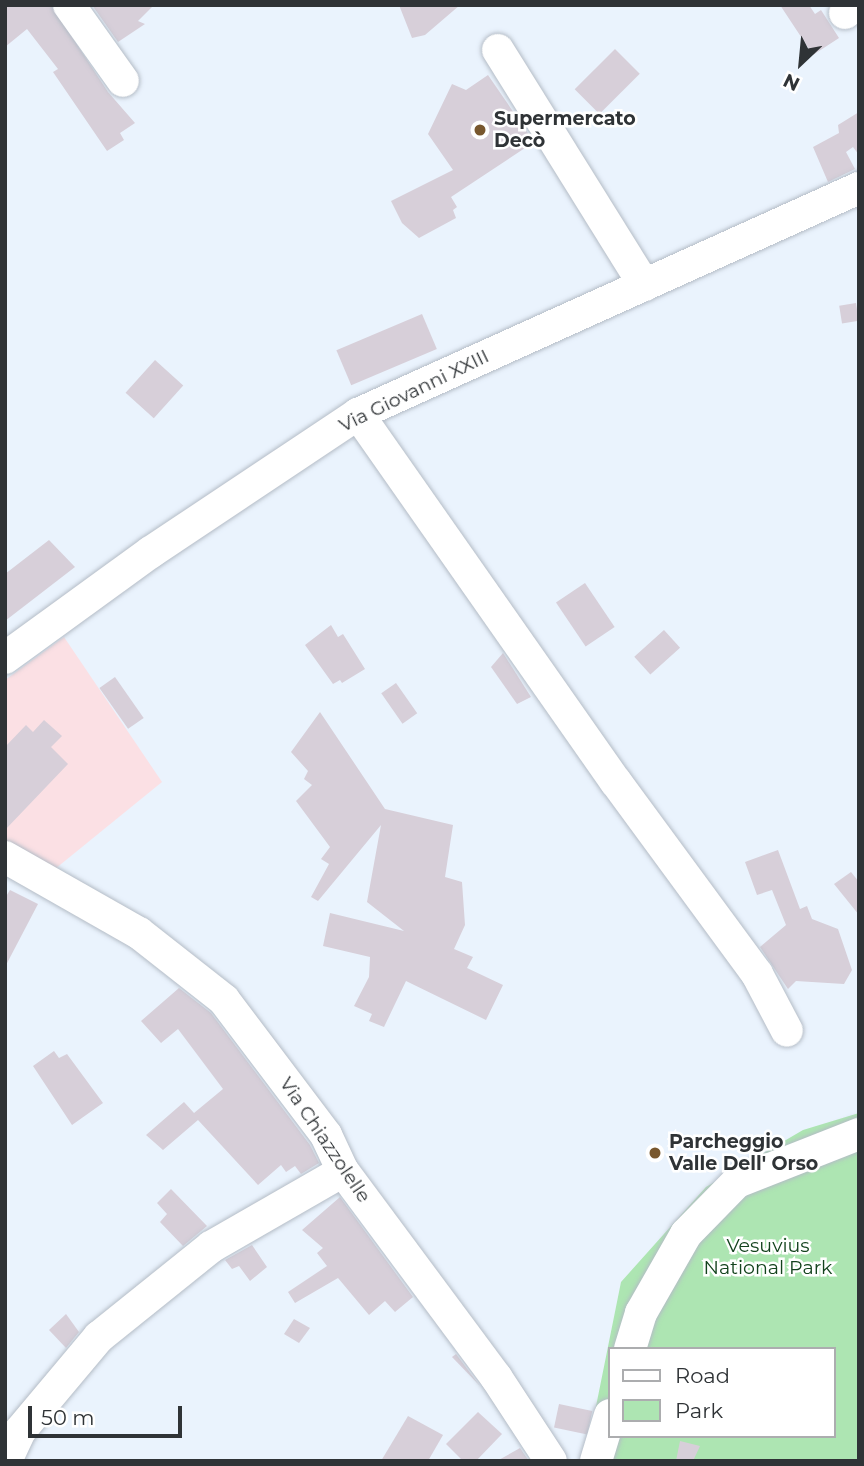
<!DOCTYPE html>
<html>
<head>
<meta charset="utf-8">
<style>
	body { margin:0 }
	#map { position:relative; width:864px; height:1466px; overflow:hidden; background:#eaf3fd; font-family:Montserrat,sans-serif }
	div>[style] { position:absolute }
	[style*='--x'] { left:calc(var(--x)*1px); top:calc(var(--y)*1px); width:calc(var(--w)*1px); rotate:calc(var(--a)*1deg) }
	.education>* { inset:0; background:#fbe0e4 }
	.green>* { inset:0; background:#ade5b2 }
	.building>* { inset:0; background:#d7cfd9; transform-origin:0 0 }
	.roads { filter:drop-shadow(0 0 2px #b4bcc6) drop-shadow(0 0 2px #b4bcc6) }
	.minor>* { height:32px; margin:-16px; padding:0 16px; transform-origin:16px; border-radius:16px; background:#fff }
	.dots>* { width:19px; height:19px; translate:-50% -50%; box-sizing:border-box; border:4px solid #fff; border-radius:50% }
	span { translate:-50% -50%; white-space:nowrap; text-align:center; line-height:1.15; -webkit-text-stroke:5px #fff; paint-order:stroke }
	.poi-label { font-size:19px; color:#2f3336; font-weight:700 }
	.left { translate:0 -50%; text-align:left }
	.street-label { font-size:19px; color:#2f3336 }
	.park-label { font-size:19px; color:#13431d }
	.frame { position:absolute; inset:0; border:7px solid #2f3336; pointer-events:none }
	.legend { position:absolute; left:608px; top:1347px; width:228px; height:91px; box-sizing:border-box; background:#fff; border:2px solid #acadaf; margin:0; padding:9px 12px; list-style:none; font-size:21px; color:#2f3336 }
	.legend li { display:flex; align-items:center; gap:14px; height:35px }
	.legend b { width:35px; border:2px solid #acadaf }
	.north { position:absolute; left:766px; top:28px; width:70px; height:70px; -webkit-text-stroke:5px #fff; paint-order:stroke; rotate:206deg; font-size:19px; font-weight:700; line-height:28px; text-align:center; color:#2f3336 }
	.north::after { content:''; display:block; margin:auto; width:24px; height:32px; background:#2f3336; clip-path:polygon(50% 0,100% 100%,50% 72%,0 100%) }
	.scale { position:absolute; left:28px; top:1406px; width:154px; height:32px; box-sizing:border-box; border:4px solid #2f3336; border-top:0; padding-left:9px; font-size:21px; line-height:24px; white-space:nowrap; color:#2f3336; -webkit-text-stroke:5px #fff; paint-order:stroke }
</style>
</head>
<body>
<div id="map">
	<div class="education">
		<div style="clip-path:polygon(64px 637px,162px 782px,55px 869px,5px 843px,5px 680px)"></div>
	</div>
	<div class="green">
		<div style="clip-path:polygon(evenodd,859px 1113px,859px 1461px,585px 1461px,621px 1282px,706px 1187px,803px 1130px,859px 1113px,610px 1349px,834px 1349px,834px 1436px,610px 1436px,610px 1349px)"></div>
	</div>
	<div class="building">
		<div style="clip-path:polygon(5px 5px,51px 5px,108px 92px,135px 123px,120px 133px,124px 140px,107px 151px,53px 72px,58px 69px,27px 29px,5px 47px)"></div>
		<div style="clip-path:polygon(92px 5px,154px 5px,138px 21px,145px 24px,118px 42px)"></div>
		<div style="clip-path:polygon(399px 5px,460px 5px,425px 35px,412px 38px)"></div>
		<div style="clip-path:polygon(780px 5px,809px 5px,815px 14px,821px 10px,839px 38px,813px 55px)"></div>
		<div style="left:615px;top:49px;width:35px;height:57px;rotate:45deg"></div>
		<div style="clip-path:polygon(488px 75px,534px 142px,451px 197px,457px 207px,453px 210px,456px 218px,419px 238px,402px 223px,391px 201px,453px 170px,428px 134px,452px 84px,466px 90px)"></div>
		<div style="clip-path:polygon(859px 112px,859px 155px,853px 147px,846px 152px,855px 169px,828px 182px,813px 147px,839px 133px,838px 125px)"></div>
		<div style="left:856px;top:303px;width:18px;height:17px;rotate:81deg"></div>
		<div style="left:422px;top:314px;width:38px;height:93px;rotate:67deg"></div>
		<div style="left:155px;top:360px;width:38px;height:44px;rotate:42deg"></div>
		<div style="clip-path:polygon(49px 540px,75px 567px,5px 621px,5px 574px)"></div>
		<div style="left:585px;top:583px;width:53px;height:35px;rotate:56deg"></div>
		<div style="clip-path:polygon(331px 625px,338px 637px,343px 634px,365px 669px,342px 683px,340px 680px,333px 684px,305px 645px)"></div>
		<div style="left:664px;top:630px;width:24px;height:40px;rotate:48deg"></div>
		<div style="clip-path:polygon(503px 653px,531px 697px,517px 704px,491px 667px)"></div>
		<div style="left:115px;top:677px;width:50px;height:19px;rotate:55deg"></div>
		<div style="left:396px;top:683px;width:37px;height:18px;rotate:55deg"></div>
		<div style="clip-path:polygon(320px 712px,385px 809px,453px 825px,445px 877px,462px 882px,465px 925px,454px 949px,473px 957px,467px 968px,503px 985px,486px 1020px,406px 981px,384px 1027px,369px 1021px,372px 1014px,354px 1006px,369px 977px,370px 957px,323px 946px,330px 913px,404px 931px,367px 902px,381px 825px,318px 901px,311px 897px,329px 864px,321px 859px,330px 847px,296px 801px,312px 785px,304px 779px,308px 771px,291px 752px)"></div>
		<div style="clip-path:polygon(44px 720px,62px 736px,51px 747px,68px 764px,5px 830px,5px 747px,26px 725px,33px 732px)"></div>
		<div style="clip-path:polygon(778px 850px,800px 909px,807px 906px,812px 919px,838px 929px,852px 970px,844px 984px,796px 981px,788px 989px,760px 947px,786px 925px,772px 890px,757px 895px,745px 862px)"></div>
		<div style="clip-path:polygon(851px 872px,859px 882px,859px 915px,834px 884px)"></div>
		<div style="clip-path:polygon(10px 890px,38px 904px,5px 967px,5px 898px)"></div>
		<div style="clip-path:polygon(179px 988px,211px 1013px,310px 1145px,319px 1163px,314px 1166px,301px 1174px,295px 1166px,286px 1172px,281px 1165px,258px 1185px,198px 1120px,163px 1150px,146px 1135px,184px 1102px,194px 1113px,223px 1089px,178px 1029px,161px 1043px,141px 1021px)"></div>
		<div style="clip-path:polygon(54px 1051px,59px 1058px,67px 1054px,103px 1103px,72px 1125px,33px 1066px)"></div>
		<div style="clip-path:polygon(171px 1189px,207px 1226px,183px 1246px,160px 1222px,167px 1214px,157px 1203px)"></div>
		<div style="clip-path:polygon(340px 1197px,413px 1297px,395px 1312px,385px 1301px,369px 1315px,338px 1278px,295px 1303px,288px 1292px,327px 1266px,317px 1253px,323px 1248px,302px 1230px)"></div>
		<div style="clip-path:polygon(252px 1245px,267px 1267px,250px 1281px,239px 1266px,232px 1269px,225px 1260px)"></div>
		<div style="clip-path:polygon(66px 1314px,79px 1332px,66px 1348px,49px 1330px)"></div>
		<div style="clip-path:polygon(294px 1319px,310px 1328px,299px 1343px,284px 1334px)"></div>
		<div style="clip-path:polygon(456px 1354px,480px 1386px,452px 1357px)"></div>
		<div style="left:559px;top:1404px;width:34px;height:24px;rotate:12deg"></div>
		<div style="clip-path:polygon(478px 1412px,502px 1434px,476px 1461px,463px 1461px,446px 1444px)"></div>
		<div style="clip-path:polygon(408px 1416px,443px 1435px,428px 1461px,381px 1461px)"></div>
		<div style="clip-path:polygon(680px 1441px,700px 1446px,693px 1461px,676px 1461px)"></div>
		<div style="clip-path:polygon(520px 1448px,529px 1461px,497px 1461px)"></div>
	</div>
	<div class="roads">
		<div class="minor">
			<div style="--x:69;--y:5;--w:93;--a:54.6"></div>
			<div style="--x:845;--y:13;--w:13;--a:-39"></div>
			<div style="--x:498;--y:50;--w:277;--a:58.1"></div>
			<div style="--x:358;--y:414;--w:449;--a:55"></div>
			<div style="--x:616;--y:782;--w:238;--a:53.7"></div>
			<div style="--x:757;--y:974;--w:64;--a:62.2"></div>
			<div style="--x:5;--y:658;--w:180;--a:-36"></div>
			<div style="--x:151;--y:552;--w:249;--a:-33.7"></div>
			<div style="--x:358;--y:414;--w:550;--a:-24.28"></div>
			<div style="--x:5;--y:857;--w:154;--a:29.6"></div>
			<div style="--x:139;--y:933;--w:108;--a:38.2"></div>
			<div style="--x:224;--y:1000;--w:169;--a:52.9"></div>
			<div style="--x:326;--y:1135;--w:40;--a:65"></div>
			<div style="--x:343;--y:1171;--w:257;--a:53.4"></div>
			<div style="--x:496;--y:1377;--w:100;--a:56.8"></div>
			<div style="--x:630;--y:1349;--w:38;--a:-73"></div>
			<div style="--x:641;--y:1313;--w:91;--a:-60.3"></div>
			<div style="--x:686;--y:1234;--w:73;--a:-45.6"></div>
			<div style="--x:737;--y:1182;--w:131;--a:-21.5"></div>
			<div style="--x:6;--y:1461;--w:33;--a:-65"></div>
			<div style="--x:20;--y:1431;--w:123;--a:-50"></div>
			<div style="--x:99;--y:1337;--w:144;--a:-38.8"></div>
			<div style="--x:211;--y:1247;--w:152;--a:-29.9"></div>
			<div style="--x:596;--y:1461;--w:48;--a:-73.1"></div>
		</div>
	</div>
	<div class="dots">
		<div style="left:480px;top:130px;background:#78572e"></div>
		<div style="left:655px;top:1153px;background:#78572e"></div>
	</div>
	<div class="poi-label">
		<span class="left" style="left:494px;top:130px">Supermercato<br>Decò</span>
		<span class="left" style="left:669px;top:1153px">Parcheggio<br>Valle Dell' Orso</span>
	</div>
	<div class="street-label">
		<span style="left:414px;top:391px;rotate:-26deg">Via Giovanni XXIII</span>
		<span style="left:325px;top:1140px;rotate:56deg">Via Chiazzolelle</span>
	</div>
	<div class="park-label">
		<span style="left:768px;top:1257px">Vesuvius<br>National Park</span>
	</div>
	<div class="frame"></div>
	<ul class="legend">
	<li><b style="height:9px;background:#fff"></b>Road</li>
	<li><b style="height:19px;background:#ade5b2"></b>Park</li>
	</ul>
	<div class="north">N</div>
	<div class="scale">50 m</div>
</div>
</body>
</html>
